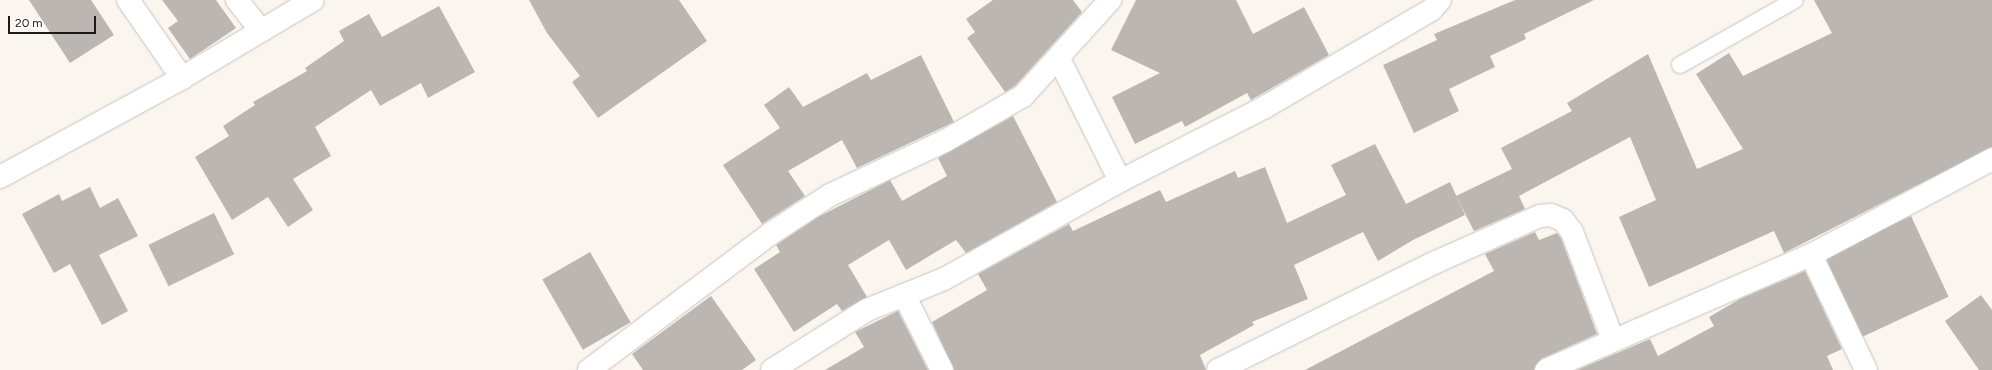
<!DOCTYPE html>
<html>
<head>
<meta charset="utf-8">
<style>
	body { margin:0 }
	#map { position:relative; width:1992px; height:370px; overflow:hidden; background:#fbf5f0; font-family:Figtree,sans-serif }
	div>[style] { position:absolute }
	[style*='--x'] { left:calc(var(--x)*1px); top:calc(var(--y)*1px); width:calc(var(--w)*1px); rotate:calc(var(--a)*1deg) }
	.building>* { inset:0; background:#bbb6b1; transform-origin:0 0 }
	.roads { filter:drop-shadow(0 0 1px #c9c3be) drop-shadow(0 0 1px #c9c3be) }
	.service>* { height:16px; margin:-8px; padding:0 8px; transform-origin:8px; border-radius:8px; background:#fff }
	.minor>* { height:22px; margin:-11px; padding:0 11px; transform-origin:11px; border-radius:11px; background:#fff }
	span { translate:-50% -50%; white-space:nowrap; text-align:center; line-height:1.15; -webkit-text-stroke:4px #fff; paint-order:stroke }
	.scale { position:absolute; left:8px; top:16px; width:88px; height:18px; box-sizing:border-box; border:2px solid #1c1a18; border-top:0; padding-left:5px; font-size:12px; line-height:14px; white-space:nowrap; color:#1c1a18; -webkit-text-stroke:3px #fff; paint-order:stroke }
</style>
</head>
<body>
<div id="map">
	<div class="building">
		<div style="clip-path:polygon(29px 0,91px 0,114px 35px,70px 63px)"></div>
		<div style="clip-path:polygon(162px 0,216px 0,236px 28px,190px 59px,168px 28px,178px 21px)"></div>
		<div style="clip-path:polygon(529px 0,679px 0,707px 41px,598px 118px,572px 82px,580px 76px,547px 33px)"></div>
		<div style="clip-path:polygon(993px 0,1073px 0,1082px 12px,1015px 86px,1005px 92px,967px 38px,975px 32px,966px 19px)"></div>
		<div style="clip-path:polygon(1136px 0,1236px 0,1253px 34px,1304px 7px,1329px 55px,1251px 100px,1247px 93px,1185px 127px,1182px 121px,1135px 144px,1112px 97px,1160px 73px,1111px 50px)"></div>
		<div style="clip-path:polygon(1515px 0,1594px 0,1524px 34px,1526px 39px,1490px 56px,1495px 67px,1449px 89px,1459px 111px,1414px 133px,1383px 65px,1437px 40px,1434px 34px)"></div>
		<div style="clip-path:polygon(1814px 0,1992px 0,1992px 147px,1784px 253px,1774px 231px,1649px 287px,1619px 217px,1656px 200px,1630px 137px,1519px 196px,1525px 209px,1474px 231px,1456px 196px,1512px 169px,1501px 148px,1572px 111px,1567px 103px,1648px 54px,1697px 169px,1743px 149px,1696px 74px,1729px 53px,1743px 76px,1832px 33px)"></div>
		<div style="clip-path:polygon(439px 6px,475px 72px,428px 98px,421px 83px,380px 106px,371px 90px,315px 127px,331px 156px,293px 179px,313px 210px,288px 227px,268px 197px,232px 220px,195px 157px,229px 136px,223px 126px,255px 105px,253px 102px,307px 71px,305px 68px,344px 41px,339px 31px,369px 14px,382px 37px)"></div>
		<div style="clip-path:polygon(921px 55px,954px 122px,857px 168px,842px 140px,788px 171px,805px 196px,762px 224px,723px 165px,780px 128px,764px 105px,789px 87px,803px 107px,867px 73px,871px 80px)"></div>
		<div style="clip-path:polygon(1013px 116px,1057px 202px,966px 253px,956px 240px,906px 270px,889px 240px,848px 265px,867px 297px,842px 311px,837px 304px,794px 332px,754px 269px,780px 252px,776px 245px,818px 217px,890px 180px,902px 201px,947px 176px,938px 158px)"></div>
		<div style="clip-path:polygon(1375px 144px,1406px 204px,1450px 182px,1465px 215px,1413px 240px,1378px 261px,1363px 232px,1294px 265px,1308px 299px,1252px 322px,1254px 325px,1200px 355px,1206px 370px,954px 370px,932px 322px,987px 290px,978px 274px,1069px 224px,1073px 231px,1160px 190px,1166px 202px,1235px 171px,1238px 178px,1265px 167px,1287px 223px,1346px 195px,1331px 165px)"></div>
		<div style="clip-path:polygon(90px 187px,100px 208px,118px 198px,138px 236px,99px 255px,128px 311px,102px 325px,70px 264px,54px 273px,22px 214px,59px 194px,62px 201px)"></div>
		<div style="left:214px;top:213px;width:46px;height:73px;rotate:64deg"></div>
		<div style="left:1911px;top:216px;width:89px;height:95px;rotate:65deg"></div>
		<div style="clip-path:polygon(1535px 232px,1539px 240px,1557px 233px,1561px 238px,1597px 334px,1541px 359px,1534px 370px,1305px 370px,1494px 271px,1485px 254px)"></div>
		<div style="left:590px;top:252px;width:81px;height:55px;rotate:60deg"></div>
		<div style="clip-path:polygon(1805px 271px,1842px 349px,1827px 356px,1833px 370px,1577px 370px,1650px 339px,1658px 356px,1714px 326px,1709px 317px,1740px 299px)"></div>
		<div style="clip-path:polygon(1981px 295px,1992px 310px,1992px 370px,1979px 370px,1945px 321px)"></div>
		<div style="clip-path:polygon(711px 296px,756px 360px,742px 370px,643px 370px,632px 354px)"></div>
		<div style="clip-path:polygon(898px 311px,928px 370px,825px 370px,864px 347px,855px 332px)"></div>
	</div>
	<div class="roads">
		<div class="service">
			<div style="--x:1680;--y:65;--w:132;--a:-29.5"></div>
		</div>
		<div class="minor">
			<div style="--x:128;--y:0;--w:95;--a:55.3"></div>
			<div style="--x:237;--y:0;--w:39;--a:52"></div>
			<div style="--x:1059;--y:59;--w:136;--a:63.4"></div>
			<div style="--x:1120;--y:181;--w:163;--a:-27"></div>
			<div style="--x:1265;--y:107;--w:192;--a:-30.3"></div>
			<div style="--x:1431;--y:10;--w:13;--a:-48"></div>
			<div style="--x:0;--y:177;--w:207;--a:-28.5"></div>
			<div style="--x:182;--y:78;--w:152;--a:-30.8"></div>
			<div style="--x:1811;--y:255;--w:127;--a:64.4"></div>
			<div style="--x:904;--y:295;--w:84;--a:63.1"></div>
			<div style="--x:589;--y:370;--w:226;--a:-36.9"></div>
			<div style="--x:770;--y:234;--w:72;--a:-33"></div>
			<div style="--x:830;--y:195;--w:127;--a:-25.2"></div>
			<div style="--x:945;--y:141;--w:90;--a:-30"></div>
			<div style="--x:1023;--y:96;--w:130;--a:-47.8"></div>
			<div style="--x:772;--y:370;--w:112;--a:-32.3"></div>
			<div style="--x:867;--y:310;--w:83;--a:-21.9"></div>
			<div style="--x:944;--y:279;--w:201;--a:-29.1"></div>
			<div style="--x:1218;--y:370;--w:243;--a:-26.4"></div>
			<div style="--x:1436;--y:262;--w:114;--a:-23.9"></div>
			<div style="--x:1540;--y:216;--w:11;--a:-5"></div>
			<div style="--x:1551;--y:215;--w:13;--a:23"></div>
			<div style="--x:1563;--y:220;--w:15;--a:53"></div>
			<div style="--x:1572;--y:232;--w:116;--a:69.2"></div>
			<div style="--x:1546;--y:370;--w:289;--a:-23.5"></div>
			<div style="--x:1811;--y:255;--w:205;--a:-27.9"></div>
		</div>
	</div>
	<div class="scale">20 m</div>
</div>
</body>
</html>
